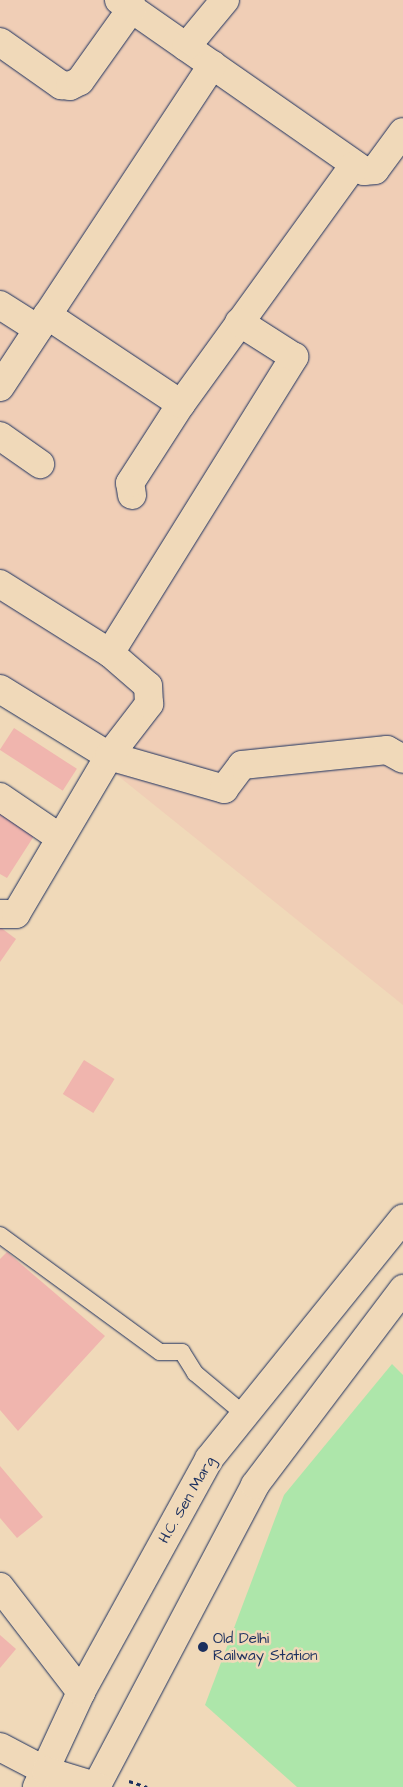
<!DOCTYPE html>
<html>
<head>
<meta charset="utf-8">
<style>
	body { margin:0 }
	#map { position:relative; width:403px; height:1787px; overflow:hidden; background:#f0d9b9; font-family:"Architects Daughter",sans-serif }
	div>[style] { position:absolute }
	[style*='--x'] { left:calc(var(--x)*1px); top:calc(var(--y)*1px); width:calc(var(--w)*1px); rotate:calc(var(--a)*1deg) }
	.built>* { inset:0; background:#f0ceb6 }
	.green>* { inset:0; background:#ade6aa }
	.building>* { inset:0; background:#f0b5ae; transform-origin:0 0 }
	.path>* { height:3px; margin-top:-1.5px; transform-origin:0; background:repeating-linear-gradient(90deg,#1b2f5e 0 4px,transparent 0 8px) }
	.roads { filter:drop-shadow(0 0 1px #1b2f5e) drop-shadow(0 0 1px #1b2f5e) }
	.lane>* { height:16px; margin:-8px; padding:0 8px; transform-origin:8px; border-radius:8px; background:#f0d9b9 }
	.street>* { height:28px; margin:-14px; padding:0 14px; transform-origin:14px; border-radius:14px; background:#f0d9b9 }
	.secondary>* { height:28px; margin:-14px; padding:0 14px; transform-origin:14px; border-radius:14px; background:#f0d9b9 }
	.dots>* { width:14px; height:14px; translate:-50% -50%; box-sizing:border-box; border:2px solid #f0d9b9; border-radius:50% }
	span { translate:-50% -50%; white-space:nowrap; text-align:center; line-height:1.15; -webkit-text-stroke:5px #f0d9b9; paint-order:stroke }
	.street-label { font-size:15px; color:#1b2f5e }
	.poi-label { font-size:15px; color:#1b2f5e }
	.left { translate:0 -50%; text-align:left }
</style>
</head>
<body>
<div id="map">
	<div class="built">
		<div style="clip-path:polygon(0 0,403px 0,403px 1005px,0 681px)"></div>
	</div>
	<div class="green">
		<div style="clip-path:polygon(392px 1364px,403px 1375px,403px 1787px,297px 1787px,205px 1705px,284px 1495px)"></div>
	</div>
	<div class="building">
		<div style="left:14px;top:728px;width:75px;height:26px;rotate:33deg"></div>
		<div style="clip-path:polygon(0 813px,34px 836px,7px 878px,0 874px)"></div>
		<div style="clip-path:polygon(0 927px,16px 939px,0 962px)"></div>
		<div style="left:84px;top:1060px;width:36px;height:40px;rotate:32deg"></div>
		<div style="clip-path:polygon(7px 1252px,105px 1336px,18px 1431px,0 1410px,0 1259px)"></div>
		<div style="clip-path:polygon(0 1466px,43px 1517px,17px 1538px,0 1518px)"></div>
		<div style="clip-path:polygon(0 1635px,16px 1649px,0 1668px)"></div>
	</div>
	<div class="path">
		<div style="--x:129;--y:1781;--w:19;--a:18"></div>
	</div>
	<div class="roads">
		<div class="lane">
			<div style="--x:0;--y:1235;--w:198;--a:36.2"></div>
			<div style="--x:160;--y:1352;--w:22;--a:0"></div>
			<div style="--x:182;--y:1352;--w:25;--a:58"></div>
			<div style="--x:195;--y:1373;--w:65;--a:40"></div>
		</div>
		<div class="street">
			<div style="--x:119;--y:0;--w:299;--a:34.9"></div>
			<div style="--x:364;--y:171;--w:11;--a:-5"></div>
			<div style="--x:375;--y:170;--w:47;--a:-53.6"></div>
			<div style="--x:0;--y:42;--w:75;--a:35.2"></div>
			<div style="--x:61;--y:85;--w:9;--a:6"></div>
			<div style="--x:70;--y:86;--w:11;--a:-27"></div>
			<div style="--x:80;--y:81;--w:90;--a:-54.5"></div>
			<div style="--x:132;--y:8;--w:8;--a:-104"></div>
			<div style="--x:186;--y:47;--w:61;--a:-50.3"></div>
			<div style="--x:0;--y:305;--w:45;--a:32.3"></div>
			<div style="--x:47;--y:315;--w:161;--a:33.6"></div>
			<div style="--x:0;--y:387;--w:386;--a:-56.6"></div>
			<div style="--x:0;--y:436;--w:49;--a:35"></div>
			<div style="--x:132;--y:495;--w:12;--a:-99"></div>
			<div style="--x:130;--y:483;--w:94;--a:-57.2"></div>
			<div style="--x:181;--y:404;--w:294;--a:-54.1"></div>
			<div style="--x:0;--y:584;--w:130;--a:32.1"></div>
			<div style="--x:0;--y:689;--w:128;--a:31.6"></div>
			<div style="--x:109;--y:756;--w:120;--a:16"></div>
			<div style="--x:224;--y:789;--w:30;--a:-53"></div>
			<div style="--x:242;--y:765;--w:146;--a:-5.9"></div>
			<div style="--x:387;--y:750;--w:18;--a:29"></div>
			<div style="--x:0;--y:797;--w:60;--a:34.2"></div>
			<div style="--x:0;--y:914;--w:16;--a:0"></div>
			<div style="--x:16;--y:914;--w:183;--a:-59.5"></div>
			<div style="--x:109;--y:756;--w:66;--a:-52.4"></div>
			<div style="--x:149;--y:704;--w:18;--a:-93"></div>
			<div style="--x:148;--y:686;--w:50;--a:-139"></div>
			<div style="--x:110;--y:653;--w:349;--a:-58.1"></div>
			<div style="--x:294;--y:357;--w:65;--a:-147.5"></div>
			<div style="--x:0;--y:1587;--w:133;--a:52.4"></div>
			<div style="--x:37;--y:1787;--w:105;--a:-65.1"></div>
			<div style="--x:81;--y:1692;--w:266;--a:-61.2"></div>
			<div style="--x:209;--y:1459;--w:309;--a:-51.1"></div>
			<div style="--x:96;--y:1787;--w:341;--a:-62.2"></div>
			<div style="--x:255;--y:1485;--w:246;--a:-52.9"></div>
		</div>
		<div class="secondary">
			<div style="--x:0;--y:1747;--w:52;--a:27.6"></div>
			<div style="--x:46;--y:1771;--w:54;--a:17.1"></div>
		</div>
	</div>
	<div class="dots">
		<div style="left:203px;top:1647px;background:#1b2f5e"></div>
	</div>
	<div class="street-label">
		<span style="left:187px;top:1500px;rotate:-60deg">H.C. Sen Marg</span>
	</div>
	<div class="poi-label">
		<span class="left" style="left:213px;top:1647px">Old Delhi<br>Railway Station</span>
	</div>
</div>
</body>
</html>
